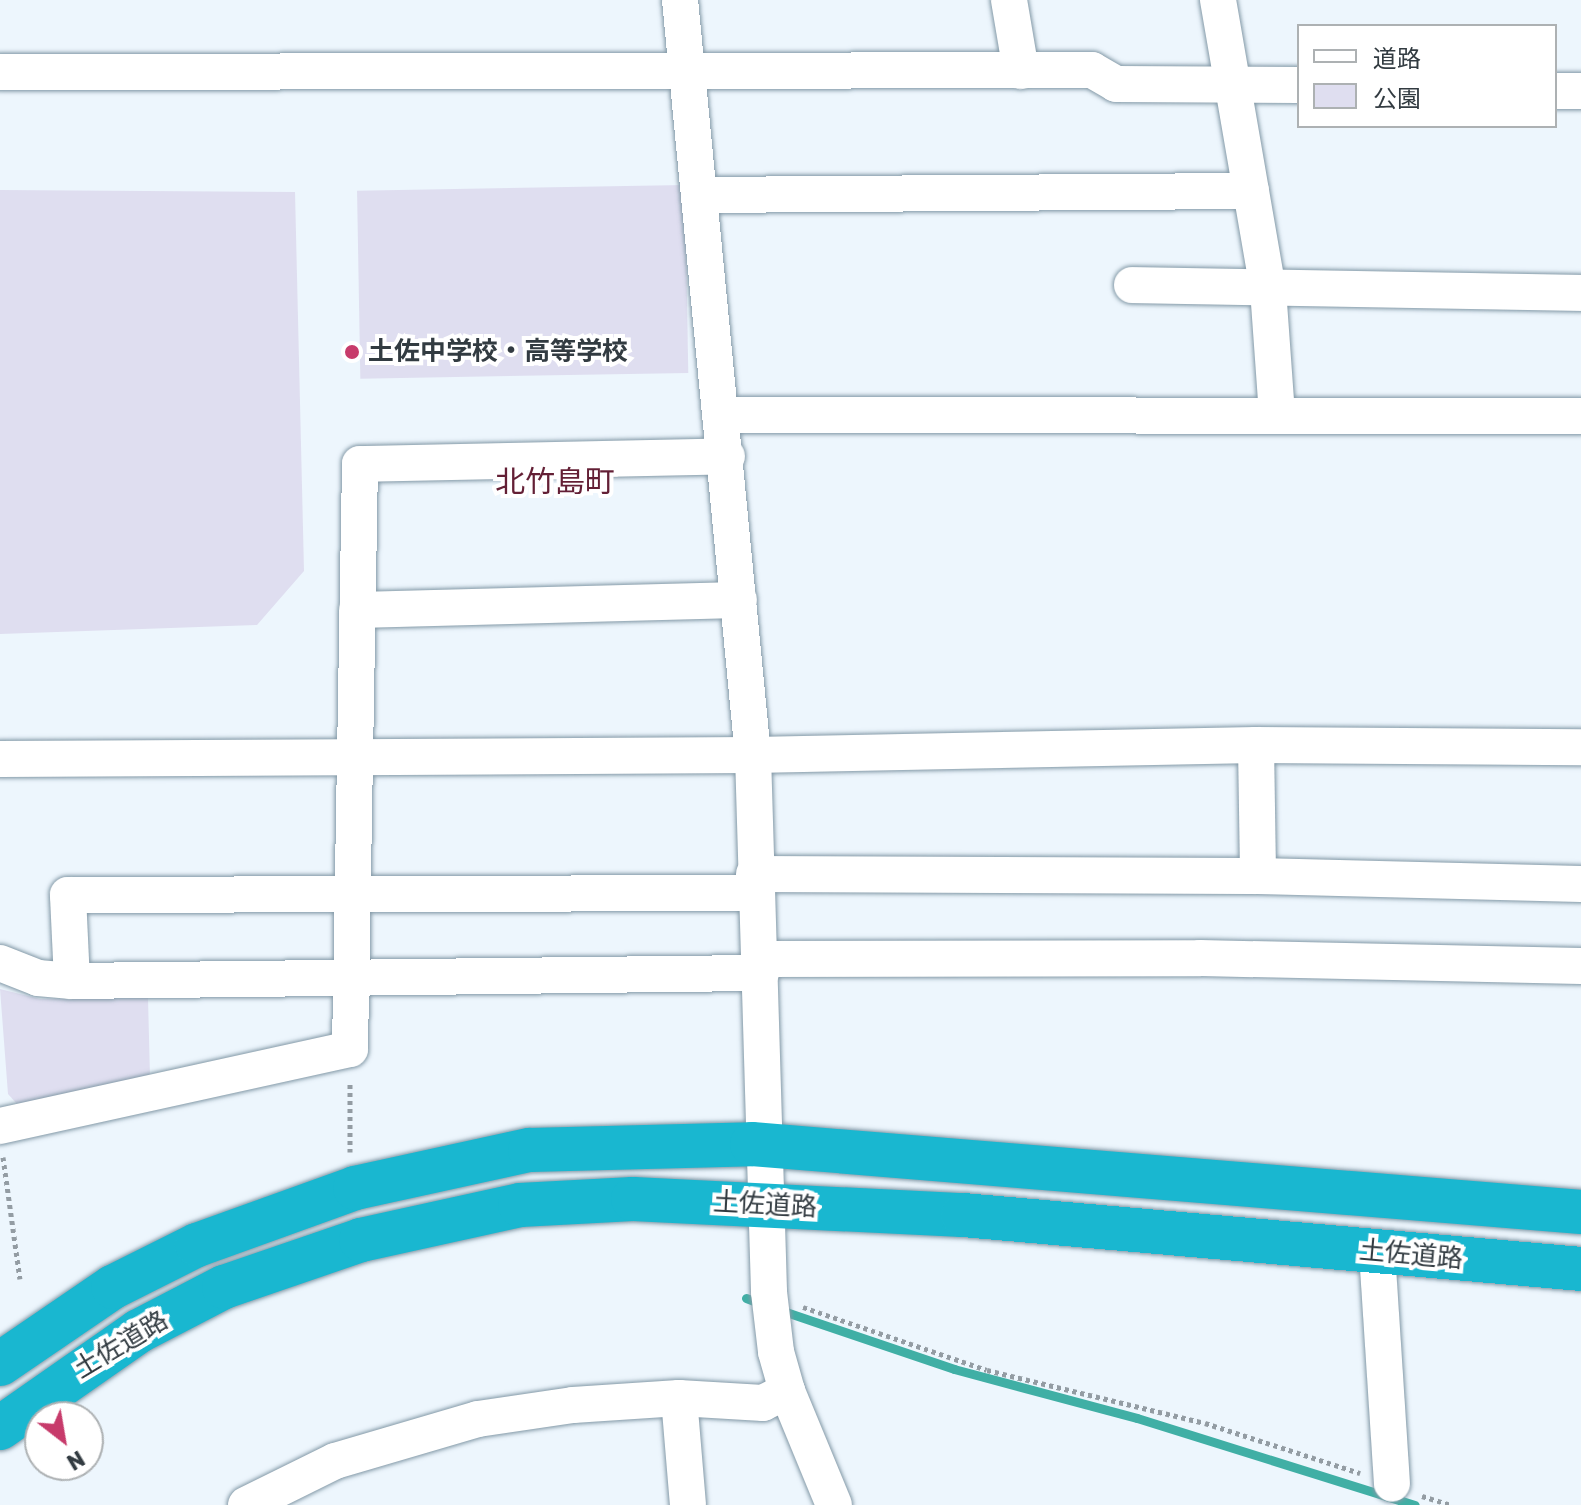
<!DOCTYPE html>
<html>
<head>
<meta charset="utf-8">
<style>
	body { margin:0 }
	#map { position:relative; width:1581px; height:1505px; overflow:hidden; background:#edf6fd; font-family:Rubik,"Noto Sans JP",sans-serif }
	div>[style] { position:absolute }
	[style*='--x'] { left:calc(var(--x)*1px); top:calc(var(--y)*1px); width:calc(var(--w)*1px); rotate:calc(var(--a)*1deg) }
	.green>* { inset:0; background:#dfdef0; transform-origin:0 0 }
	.stream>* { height:9px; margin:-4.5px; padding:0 4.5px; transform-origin:4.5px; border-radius:4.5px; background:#40afa5 }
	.path>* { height:5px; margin-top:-2.5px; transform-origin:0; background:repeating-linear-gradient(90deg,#939ca3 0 4px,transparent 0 8px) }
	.roads { filter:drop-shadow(0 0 2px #8399a7) drop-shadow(0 0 2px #8399a7) }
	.minor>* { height:36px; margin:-18px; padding:0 18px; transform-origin:18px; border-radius:18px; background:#fff }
	.highway>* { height:44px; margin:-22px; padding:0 22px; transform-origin:22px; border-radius:22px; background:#19b7d0 }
	.dots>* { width:22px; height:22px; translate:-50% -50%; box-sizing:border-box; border:4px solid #fff; border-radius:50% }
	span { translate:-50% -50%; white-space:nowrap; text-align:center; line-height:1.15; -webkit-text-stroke:8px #fff; paint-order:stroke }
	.poi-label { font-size:26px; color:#323b41; font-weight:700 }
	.left { translate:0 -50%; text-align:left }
	.street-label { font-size:26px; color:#323b41 }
	.quarter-label { font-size:30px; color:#631f35 }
	.legend { position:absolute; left:1297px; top:24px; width:260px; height:104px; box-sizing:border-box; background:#fff; border:2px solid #adb1b3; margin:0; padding:10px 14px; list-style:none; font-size:24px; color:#323b41 }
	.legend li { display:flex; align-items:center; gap:16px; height:40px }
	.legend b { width:40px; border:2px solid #adb1b3 }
	.north { position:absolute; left:24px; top:1401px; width:80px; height:80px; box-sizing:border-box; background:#fff; border:2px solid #adb1b3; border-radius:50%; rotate:149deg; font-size:22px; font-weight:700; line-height:32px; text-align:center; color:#323b41 }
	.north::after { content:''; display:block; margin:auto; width:28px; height:36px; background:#c73b6b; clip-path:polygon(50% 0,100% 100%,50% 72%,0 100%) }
</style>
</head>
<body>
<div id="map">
	<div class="green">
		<div style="left:685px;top:185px;width:188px;height:328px;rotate:89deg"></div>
		<div style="clip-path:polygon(0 190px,295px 192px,304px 571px,257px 625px,0 634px)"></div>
		<div style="clip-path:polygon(0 989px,40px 999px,148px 998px,150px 1077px,17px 1104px,8px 1094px)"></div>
	</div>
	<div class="stream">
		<div style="--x:746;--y:1298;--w:17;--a:21"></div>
		<div style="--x:780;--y:1310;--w:184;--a:18.7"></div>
		<div style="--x:954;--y:1369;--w:189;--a:15"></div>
		<div style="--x:1137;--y:1418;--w:291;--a:17.4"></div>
	</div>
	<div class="path">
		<div style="--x:350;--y:1152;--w:70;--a:-90"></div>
		<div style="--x:3;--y:1157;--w:123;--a:82.1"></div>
		<div style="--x:803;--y:1307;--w:194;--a:18.9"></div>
		<div style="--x:987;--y:1370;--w:224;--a:13.7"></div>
		<div style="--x:1205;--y:1423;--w:163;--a:17.9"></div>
		<div style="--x:1422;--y:1496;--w:30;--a:17"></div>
	</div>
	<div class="roads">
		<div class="minor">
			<div style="--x:680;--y:0;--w:759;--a:84.48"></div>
			<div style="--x:753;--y:755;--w:537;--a:88.29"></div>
			<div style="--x:769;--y:1292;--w:60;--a:83.3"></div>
			<div style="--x:776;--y:1352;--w:41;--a:74.2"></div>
			<div style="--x:787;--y:1391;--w:123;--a:67.6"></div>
			<div style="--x:1009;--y:0;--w:72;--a:80.4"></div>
			<div style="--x:1218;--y:0;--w:293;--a:80.2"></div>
			<div style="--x:1268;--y:289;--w:127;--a:85.9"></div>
			<div style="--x:0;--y:72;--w:1092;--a:-0.1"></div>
			<div style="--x:1092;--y:70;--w:28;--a:30"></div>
			<div style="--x:1116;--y:84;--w:183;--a:0.3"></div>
			<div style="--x:1555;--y:91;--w:26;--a:0"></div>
			<div style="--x:699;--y:195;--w:552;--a:-0.42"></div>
			<div style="--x:1132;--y:285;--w:449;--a:1"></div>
			<div style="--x:720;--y:415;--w:861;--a:0.07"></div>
			<div style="--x:357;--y:610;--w:382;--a:-1.5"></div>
			<div style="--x:1256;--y:745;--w:131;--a:89.1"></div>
			<div style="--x:0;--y:759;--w:753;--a:-0.3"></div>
			<div style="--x:753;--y:755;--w:503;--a:-1.14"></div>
			<div style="--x:1256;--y:745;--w:325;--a:0.4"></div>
			<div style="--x:754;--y:874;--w:504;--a:0.23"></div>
			<div style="--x:1258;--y:876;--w:323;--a:1.4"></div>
			<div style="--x:761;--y:959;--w:439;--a:-0.1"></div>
			<div style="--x:1200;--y:958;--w:381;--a:1.2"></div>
			<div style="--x:0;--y:963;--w:41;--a:21.5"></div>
			<div style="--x:38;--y:978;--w:34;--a:5"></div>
			<div style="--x:72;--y:981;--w:689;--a:-0.67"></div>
			<div style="--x:72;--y:981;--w:86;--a:-92.7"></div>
			<div style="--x:68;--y:895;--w:688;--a:-0.17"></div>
			<div style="--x:0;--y:1126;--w:358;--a:-12.4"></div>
			<div style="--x:350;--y:1049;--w:585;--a:-89.02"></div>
			<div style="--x:360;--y:464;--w:367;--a:-1.2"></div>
			<div style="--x:1377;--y:1252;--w:232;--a:86.3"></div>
			<div style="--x:679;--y:1398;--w:107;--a:85.2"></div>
			<div style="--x:246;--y:1505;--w:99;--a:-26.3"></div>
			<div style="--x:335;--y:1461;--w:149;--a:-16.4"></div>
			<div style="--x:478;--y:1419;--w:96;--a:-8.4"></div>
			<div style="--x:573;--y:1405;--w:106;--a:-3.8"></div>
			<div style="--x:679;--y:1398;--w:84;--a:3.4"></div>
			<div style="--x:763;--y:1403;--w:27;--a:-27"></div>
		</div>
		<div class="highway">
			<div style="--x:0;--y:1364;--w:137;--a:-34.3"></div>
			<div style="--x:113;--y:1287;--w:94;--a:-26.6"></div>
			<div style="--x:197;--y:1245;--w:168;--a:-19.8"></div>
			<div style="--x:355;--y:1188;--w:179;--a:-12.3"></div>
			<div style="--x:530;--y:1150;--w:222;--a:-1.5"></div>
			<div style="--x:752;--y:1144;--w:832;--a:4.69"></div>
			<div style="--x:0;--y:1428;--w:169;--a:-34.9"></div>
			<div style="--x:139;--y:1331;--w:96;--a:-27.4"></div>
			<div style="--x:224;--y:1287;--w:145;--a:-18.9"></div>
			<div style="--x:361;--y:1240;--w:163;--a:-12.4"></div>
			<div style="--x:520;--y:1205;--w:113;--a:-3"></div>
			<div style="--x:633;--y:1199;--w:330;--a:2.8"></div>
			<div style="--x:963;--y:1215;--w:620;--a:4.99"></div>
		</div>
	</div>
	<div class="dots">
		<div style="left:352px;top:352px;background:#c73b6b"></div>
	</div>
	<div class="poi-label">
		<span class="left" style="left:368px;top:352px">土佐中学校・高等学校</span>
	</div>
	<div class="street-label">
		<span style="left:765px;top:1205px;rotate:3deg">土佐道路</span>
		<span style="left:1411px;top:1255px;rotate:5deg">土佐道路</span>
		<span style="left:121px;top:1345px;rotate:-31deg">土佐道路</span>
	</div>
	<div class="quarter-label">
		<span style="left:555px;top:482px">北竹島町</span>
	</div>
	<ul class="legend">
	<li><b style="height:10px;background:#fff"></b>道路</li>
	<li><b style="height:22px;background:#dfdef0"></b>公園</li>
	</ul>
	<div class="north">N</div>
</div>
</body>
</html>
